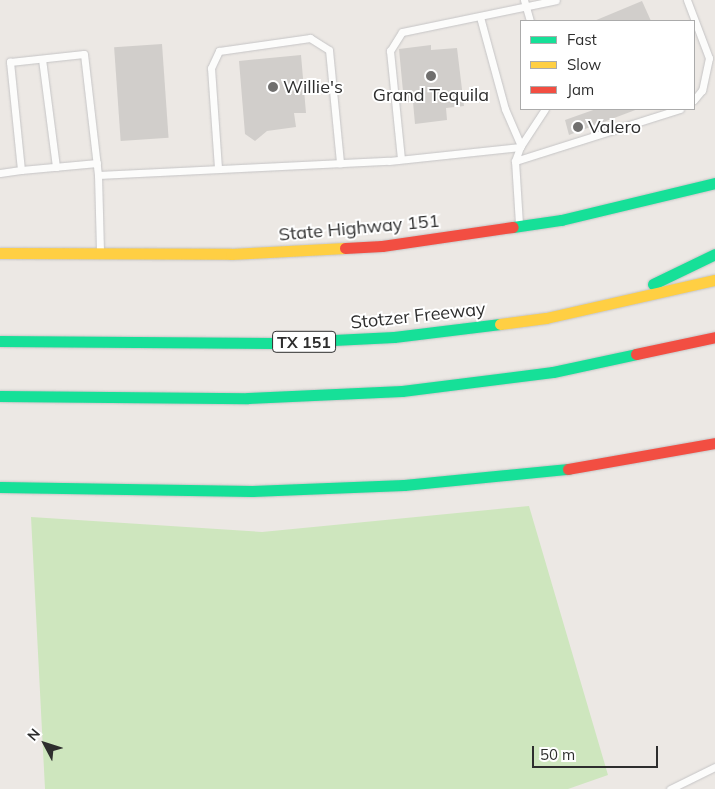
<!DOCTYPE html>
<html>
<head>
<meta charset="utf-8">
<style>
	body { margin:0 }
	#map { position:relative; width:715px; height:789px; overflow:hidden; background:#ece8e4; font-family:Mulish,sans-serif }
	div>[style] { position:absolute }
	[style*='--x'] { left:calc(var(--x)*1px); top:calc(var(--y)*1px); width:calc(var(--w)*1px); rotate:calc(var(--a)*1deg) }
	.green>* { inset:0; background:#cee6be }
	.building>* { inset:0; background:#d1cecb; transform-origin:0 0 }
	.roads { filter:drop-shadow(0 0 1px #c5c4c5) drop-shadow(0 0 1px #c5c4c5) }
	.lane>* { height:7px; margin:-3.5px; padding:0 3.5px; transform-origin:3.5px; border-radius:3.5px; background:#fcfcfb }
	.fast>* { height:11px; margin:-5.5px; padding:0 5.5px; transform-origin:5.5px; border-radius:5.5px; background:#16e098 }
	.slow>* { height:11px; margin:-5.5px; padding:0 5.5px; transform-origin:5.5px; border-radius:5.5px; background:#ffcf43 }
	.jam>* { height:11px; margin:-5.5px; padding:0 5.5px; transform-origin:5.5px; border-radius:5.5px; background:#f24e42 }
	.dots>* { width:14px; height:14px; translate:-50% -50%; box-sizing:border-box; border:2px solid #fff; border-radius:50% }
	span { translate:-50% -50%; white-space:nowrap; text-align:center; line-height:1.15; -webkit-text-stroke:4px #fff; paint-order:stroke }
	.shield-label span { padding:1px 4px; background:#fff; border:1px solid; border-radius:4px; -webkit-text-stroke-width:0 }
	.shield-label { font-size:16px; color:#2e2e2e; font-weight:700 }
	.poi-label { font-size:18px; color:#2e2e2e }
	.left { translate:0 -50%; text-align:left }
	.street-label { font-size:18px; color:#2e2e2e }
	.legend { position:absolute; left:520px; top:20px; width:175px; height:90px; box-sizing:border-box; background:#fff; border:1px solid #ababab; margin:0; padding:6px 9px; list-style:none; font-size:15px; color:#2e2e2e }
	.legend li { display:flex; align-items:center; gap:10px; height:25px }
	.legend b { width:25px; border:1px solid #ababab }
	.north { position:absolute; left:20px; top:719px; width:50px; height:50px; -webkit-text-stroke:4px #fff; paint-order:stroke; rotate:310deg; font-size:14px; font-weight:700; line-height:20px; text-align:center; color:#2e2e2e }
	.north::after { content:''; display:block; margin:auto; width:18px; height:22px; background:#2e2e2e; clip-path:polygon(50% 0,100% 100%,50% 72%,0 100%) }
	.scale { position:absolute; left:532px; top:746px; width:126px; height:22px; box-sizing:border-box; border:2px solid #2e2e2e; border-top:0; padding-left:6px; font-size:15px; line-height:18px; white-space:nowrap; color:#2e2e2e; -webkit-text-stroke:4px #fff; paint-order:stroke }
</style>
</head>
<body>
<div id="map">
	<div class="green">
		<div style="clip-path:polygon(529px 506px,608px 775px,568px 789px,45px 789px,31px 517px,262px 532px)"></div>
	</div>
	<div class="building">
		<div style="clip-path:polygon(642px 1px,651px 21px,594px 21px)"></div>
		<div style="left:162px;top:44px;width:94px;height:48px;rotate:86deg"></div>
		<div style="clip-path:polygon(431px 45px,431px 50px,457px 48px,464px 106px,446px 108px,447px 120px,415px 124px,413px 102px,404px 102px,399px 49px)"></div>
		<div style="clip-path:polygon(301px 55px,306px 113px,294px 113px,296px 127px,267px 131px,255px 141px,245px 134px,239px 61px)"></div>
		<div style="clip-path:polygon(596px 109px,638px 109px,569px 135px,565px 120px)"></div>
	</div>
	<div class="roads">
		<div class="lane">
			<div style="--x:524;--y:0;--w:22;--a:74"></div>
			<div style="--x:687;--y:0;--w:62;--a:69.2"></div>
			<div style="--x:709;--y:58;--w:33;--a:102"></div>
			<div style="--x:702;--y:90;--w:13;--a:129"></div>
			<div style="--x:480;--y:17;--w:95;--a:74.8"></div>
			<div style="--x:505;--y:109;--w:40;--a:66.6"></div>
			<div style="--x:42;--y:59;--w:109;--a:82.6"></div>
			<div style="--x:401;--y:159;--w:109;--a:-95.8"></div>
			<div style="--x:390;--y:51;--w:22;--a:-58"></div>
			<div style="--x:402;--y:32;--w:157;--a:-11.7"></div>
			<div style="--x:515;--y:161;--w:173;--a:-17.5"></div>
			<div style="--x:97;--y:163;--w:76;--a:174.7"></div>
			<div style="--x:21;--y:170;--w:109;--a:-95.8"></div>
			<div style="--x:10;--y:62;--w:74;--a:-6.2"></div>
			<div style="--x:84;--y:54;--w:122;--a:83.4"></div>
			<div style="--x:218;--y:168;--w:100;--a:-94"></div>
			<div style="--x:211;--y:68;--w:19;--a:-65"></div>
			<div style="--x:219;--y:51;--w:92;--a:-8.1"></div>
			<div style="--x:310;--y:38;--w:22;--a:32"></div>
			<div style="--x:329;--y:50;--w:114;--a:84.4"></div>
			<div style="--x:0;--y:173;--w:21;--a:-8"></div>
			<div style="--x:519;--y:224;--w:63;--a:-93.6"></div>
			<div style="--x:515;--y:161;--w:15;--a:-70"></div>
			<div style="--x:520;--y:147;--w:45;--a:-56.7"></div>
			<div style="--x:100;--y:251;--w:76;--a:-91.5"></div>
			<div style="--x:98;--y:175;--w:291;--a:-2.8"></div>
			<div style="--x:389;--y:161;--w:132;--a:-6.1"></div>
			<div style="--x:670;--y:789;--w:50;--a:-26.1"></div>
		</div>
		<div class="fast">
			<div style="--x:513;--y:227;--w:49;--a:-8.3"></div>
			<div style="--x:561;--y:220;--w:158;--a:-13.5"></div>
			<div style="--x:653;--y:284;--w:69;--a:-25.8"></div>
			<div style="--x:0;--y:341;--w:273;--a:0.4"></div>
			<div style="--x:273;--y:343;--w:121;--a:-2.8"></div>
			<div style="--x:394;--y:337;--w:107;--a:-7"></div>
			<div style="--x:0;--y:396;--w:248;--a:0.5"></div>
			<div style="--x:248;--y:398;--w:154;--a:-2.6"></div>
			<div style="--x:402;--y:391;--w:152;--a:-7.2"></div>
			<div style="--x:553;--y:372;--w:85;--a:-12.2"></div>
			<div style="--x:0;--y:487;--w:252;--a:0.9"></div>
			<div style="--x:252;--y:491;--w:152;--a:-2.3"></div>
			<div style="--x:404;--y:485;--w:165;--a:-5.6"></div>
		</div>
		<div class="slow">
			<div style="--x:0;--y:253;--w:231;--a:0.2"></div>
			<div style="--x:231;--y:254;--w:114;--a:-3"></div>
			<div style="--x:500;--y:324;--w:46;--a:-7.4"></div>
			<div style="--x:546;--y:318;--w:173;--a:-12.7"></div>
		</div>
		<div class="jam">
			<div style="--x:345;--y:248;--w:37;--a:-3"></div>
			<div style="--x:382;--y:246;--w:132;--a:-8.3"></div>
			<div style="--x:636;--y:354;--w:81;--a:-12.1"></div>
			<div style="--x:568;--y:469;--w:149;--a:-10"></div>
		</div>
	</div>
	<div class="dots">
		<div style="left:431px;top:76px;background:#706f6e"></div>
		<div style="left:273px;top:87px;background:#706f6e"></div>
		<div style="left:578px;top:127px;background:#706f6e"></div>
	</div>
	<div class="shield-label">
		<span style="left:304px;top:342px">TX 151</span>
	</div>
	<div class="poi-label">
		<span class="left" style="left:283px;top:87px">Willie's</span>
		<span style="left:431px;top:95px">Grand Tequila</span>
		<span class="left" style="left:588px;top:127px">Valero</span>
	</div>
	<div class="street-label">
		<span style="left:359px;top:228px;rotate:-5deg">State Highway 151</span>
		<span style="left:418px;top:316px;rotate:-6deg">Stotzer Freeway</span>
	</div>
	<ul class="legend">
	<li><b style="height:6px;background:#16e098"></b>Fast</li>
	<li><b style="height:6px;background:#ffcf43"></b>Slow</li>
	<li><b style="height:6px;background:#f24e42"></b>Jam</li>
	</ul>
	<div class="north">N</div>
	<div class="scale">50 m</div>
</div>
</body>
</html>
